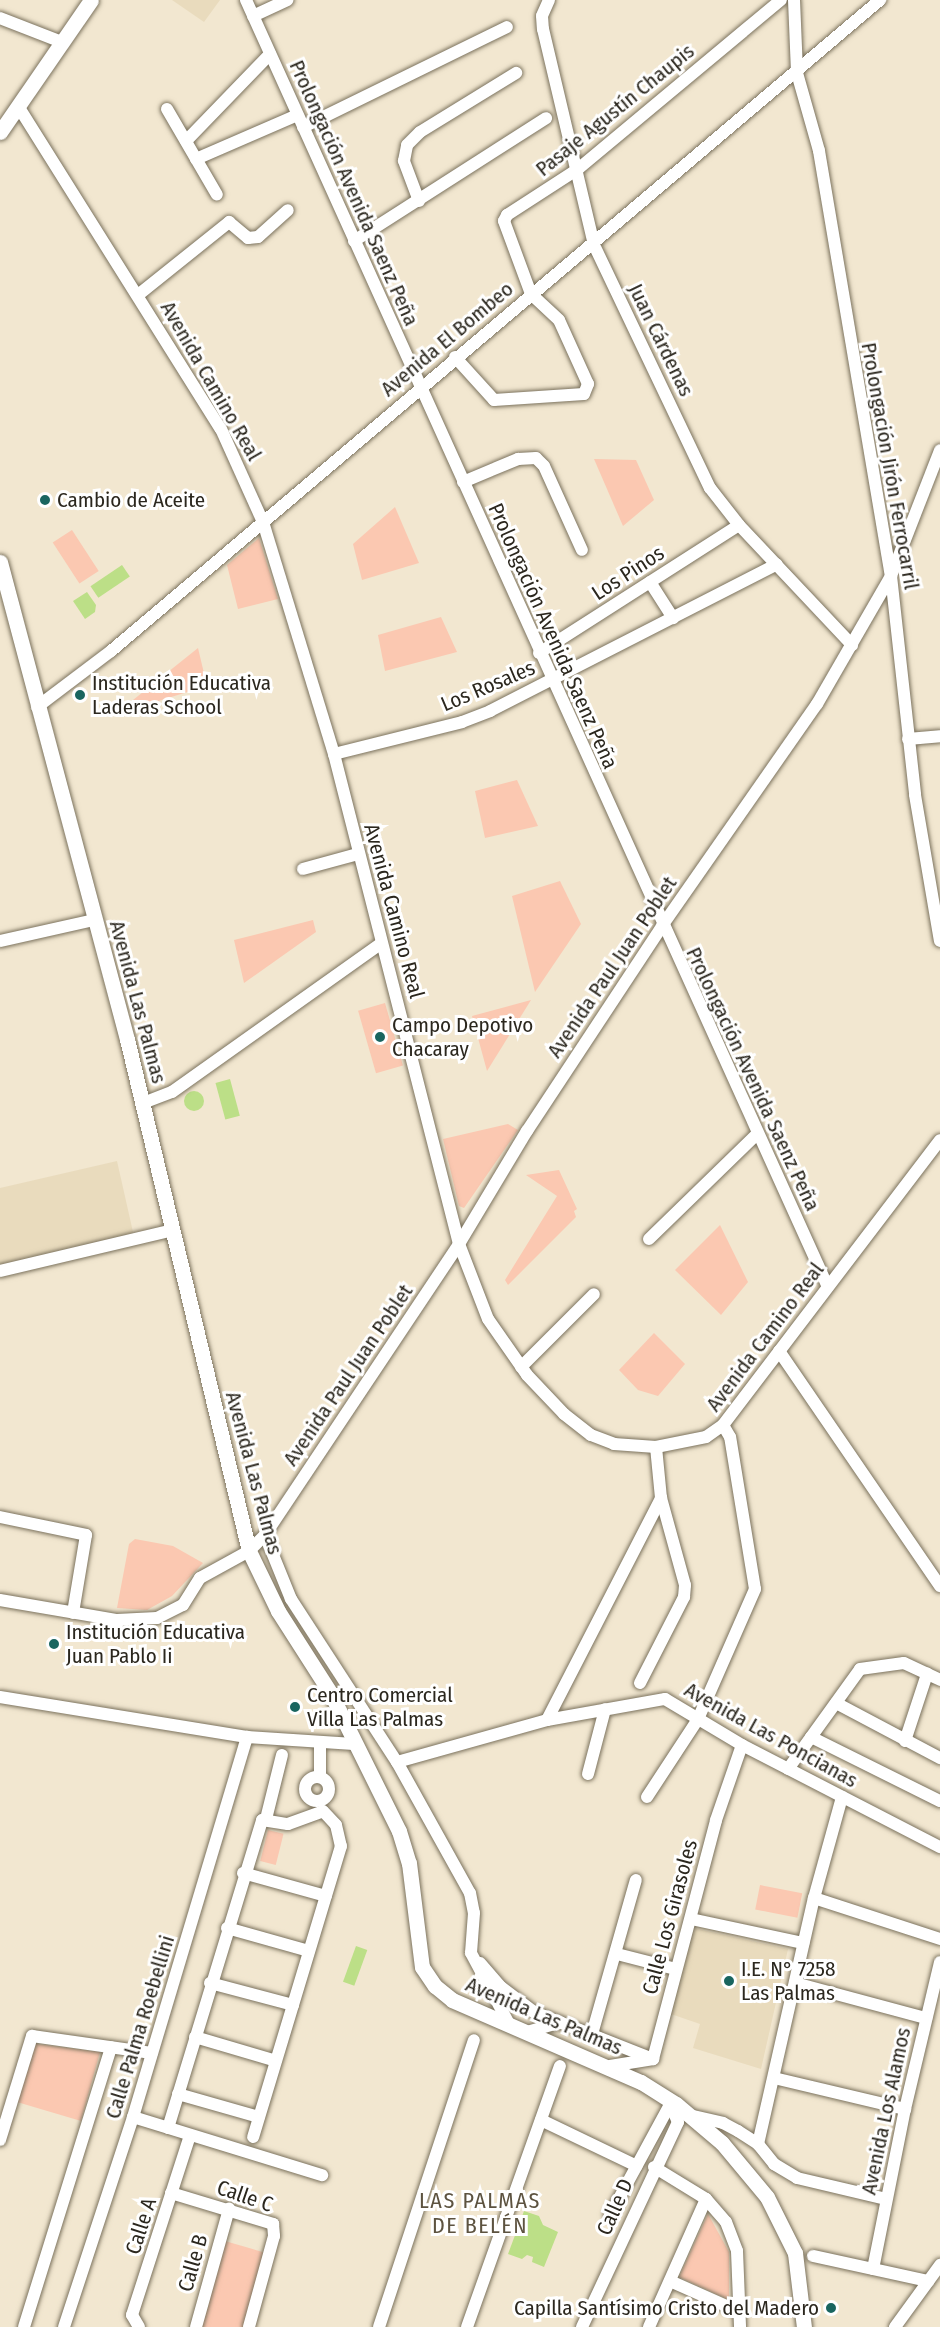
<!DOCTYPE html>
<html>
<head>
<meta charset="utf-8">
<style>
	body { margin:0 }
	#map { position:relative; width:940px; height:2327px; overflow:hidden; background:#f2e7d0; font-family:"Fira Sans Condensed",sans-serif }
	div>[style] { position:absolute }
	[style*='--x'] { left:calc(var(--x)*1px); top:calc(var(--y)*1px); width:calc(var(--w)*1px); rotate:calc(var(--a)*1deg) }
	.built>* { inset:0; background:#e9dbbd }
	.green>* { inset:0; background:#fbc8b1; transform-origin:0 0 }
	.water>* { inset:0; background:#bcdf87; transform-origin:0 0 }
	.round { border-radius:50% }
	.roads { filter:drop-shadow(0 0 2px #7b725d) drop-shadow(0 0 2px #7b725d) }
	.minor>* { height:12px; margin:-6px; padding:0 6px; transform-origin:6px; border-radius:6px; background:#fff }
	.minor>.ring { margin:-6px; padding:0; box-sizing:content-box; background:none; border:12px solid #fff; border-radius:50% }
	.major>* { height:15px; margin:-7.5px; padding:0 7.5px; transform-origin:7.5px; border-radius:7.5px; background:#fff }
	.dots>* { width:16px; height:16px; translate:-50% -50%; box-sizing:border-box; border:3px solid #fff; border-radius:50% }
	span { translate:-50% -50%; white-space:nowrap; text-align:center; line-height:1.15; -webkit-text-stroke:6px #fff; paint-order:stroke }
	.street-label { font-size:21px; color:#2b271e }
	.poi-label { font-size:21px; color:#2b271e }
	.left { translate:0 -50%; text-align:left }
	.right { translate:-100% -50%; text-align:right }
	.neighbourhood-label { font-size:22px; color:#5d5340; letter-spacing:1.5px }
</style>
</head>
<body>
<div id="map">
	<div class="built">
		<div style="clip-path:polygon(172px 0,220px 0,204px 22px)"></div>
		<div style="clip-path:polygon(117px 1161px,133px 1232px,130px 1238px,0 1267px,0 1188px)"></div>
		<div style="clip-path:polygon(693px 1928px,788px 1949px,761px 2069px,693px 2048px,700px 2024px,668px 2013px)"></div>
	</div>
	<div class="green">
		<div style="clip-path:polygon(594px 459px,636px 460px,654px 500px,623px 526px)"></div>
		<div style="clip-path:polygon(395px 507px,419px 563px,362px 580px,353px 544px)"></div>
		<div style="left:72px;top:530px;width:49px;height:23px;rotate:57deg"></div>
		<div style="clip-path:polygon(259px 538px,278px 599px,238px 609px,227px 565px)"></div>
		<div style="clip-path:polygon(441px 617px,457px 652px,385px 671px,378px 635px)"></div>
		<div style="clip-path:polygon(198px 648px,207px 686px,129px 710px,128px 704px)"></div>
		<div style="clip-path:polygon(517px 780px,538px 826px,485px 838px,475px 791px)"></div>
		<div style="clip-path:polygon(560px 881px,581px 924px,535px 992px,512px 896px)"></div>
		<div style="clip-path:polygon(313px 920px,316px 932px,244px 983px,234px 940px)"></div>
		<div style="clip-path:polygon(531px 1000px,487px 1071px,472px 1016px)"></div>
		<div style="left:385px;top:1003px;width:65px;height:28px;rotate:74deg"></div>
		<div style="clip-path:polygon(508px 1124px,518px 1130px,464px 1208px,459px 1206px,443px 1139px)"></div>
		<div style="clip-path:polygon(559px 1170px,577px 1209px,574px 1211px,576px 1217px,508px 1285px,505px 1280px,557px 1196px,526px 1175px)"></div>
		<div style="clip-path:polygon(720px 1225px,748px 1282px,721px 1315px,675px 1270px)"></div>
		<div style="clip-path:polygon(654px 1333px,685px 1364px,658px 1396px,638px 1390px,619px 1370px)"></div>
		<div style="clip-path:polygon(135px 1539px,173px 1546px,203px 1563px,172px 1596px,147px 1610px,117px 1608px,129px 1544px)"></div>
		<div style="left:268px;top:1830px;width:16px;height:32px;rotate:14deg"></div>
		<div style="left:760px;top:1885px;width:43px;height:25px;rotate:11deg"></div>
		<div style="clip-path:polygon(36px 2044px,100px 2052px,81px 2121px,17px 2102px)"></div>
		<div style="clip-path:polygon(708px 2214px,729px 2252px,729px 2300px,679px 2277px)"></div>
		<div style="clip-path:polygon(225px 2241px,266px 2253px,245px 2327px,201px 2327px)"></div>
	</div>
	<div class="water">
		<div style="left:122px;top:565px;width:14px;height:38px;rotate:56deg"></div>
		<div style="clip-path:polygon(87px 592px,96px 605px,95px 612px,85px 619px,73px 601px)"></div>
		<div style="left:230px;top:1079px;width:38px;height:15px;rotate:75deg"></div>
		<div class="round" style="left:184px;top:1091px;width:20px;height:20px"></div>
		<div style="left:356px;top:1946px;width:12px;height:38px;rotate:20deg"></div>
		<div style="clip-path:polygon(524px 2211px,539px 2216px,543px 2225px,558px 2232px,544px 2267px,532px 2262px,533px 2257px,527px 2255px,522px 2259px,508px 2254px)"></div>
	</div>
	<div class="roads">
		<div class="minor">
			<div style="--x:246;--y:0;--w:1412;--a:65.67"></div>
			<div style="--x:549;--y:0;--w:17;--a:114"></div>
			<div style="--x:542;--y:16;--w:13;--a:86"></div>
			<div style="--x:543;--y:29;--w:222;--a:76.7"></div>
			<div style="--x:594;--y:245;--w:269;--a:64.5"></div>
			<div style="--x:710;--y:488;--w:47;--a:51.9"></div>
			<div style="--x:739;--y:525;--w:165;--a:46.7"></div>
			<div style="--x:794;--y:0;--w:73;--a:87.6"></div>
			<div style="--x:797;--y:73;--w:81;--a:74.2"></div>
			<div style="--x:819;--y:151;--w:431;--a:80.4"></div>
			<div style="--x:891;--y:576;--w:220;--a:83.7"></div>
			<div style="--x:915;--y:795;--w:148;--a:80.3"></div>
			<div style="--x:253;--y:16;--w:38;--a:-25"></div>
			<div style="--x:0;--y:18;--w:66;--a:21.2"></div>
			<div style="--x:18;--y:106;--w:381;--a:57.9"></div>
			<div style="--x:221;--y:429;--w:102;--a:65.7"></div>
			<div style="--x:263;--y:522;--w:243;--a:73"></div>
			<div style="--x:334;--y:754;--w:506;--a:75.69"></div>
			<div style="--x:459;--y:1244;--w:80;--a:68.9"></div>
			<div style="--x:488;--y:1319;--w:68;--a:55.1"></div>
			<div style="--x:527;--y:1375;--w:54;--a:46.5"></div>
			<div style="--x:564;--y:1414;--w:34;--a:38"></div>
			<div style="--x:591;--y:1435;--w:25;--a:21"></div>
			<div style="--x:614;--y:1444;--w:42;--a:4.1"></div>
			<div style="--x:656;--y:1447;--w:51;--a:-11.3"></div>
			<div style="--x:706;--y:1437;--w:21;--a:-35"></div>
			<div style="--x:723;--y:1425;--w:358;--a:-52.7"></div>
			<div style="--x:167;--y:109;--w:99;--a:59.8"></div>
			<div style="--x:303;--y:127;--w:227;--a:-26.1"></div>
			<div style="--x:186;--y:141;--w:121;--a:-46"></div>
			<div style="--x:196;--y:159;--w:110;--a:-23.5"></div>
			<div style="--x:419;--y:201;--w:43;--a:-110.6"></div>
			<div style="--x:404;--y:161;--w:16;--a:-79"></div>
			<div style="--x:407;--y:145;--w:18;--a:-45"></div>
			<div style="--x:420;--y:132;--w:113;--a:-31.6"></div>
			<div style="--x:354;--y:241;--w:228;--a:-32.6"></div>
			<div style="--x:138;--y:295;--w:117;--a:-38.7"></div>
			<div style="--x:229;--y:222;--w:25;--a:40"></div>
			<div style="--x:248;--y:238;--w:10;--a:-6"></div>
			<div style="--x:258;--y:237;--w:40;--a:-42"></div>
			<div style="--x:455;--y:357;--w:58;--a:47.8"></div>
			<div style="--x:494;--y:400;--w:90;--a:-3.8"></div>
			<div style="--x:584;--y:394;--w:11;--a:-68"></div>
			<div style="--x:588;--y:384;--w:70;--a:-114.4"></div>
			<div style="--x:559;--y:320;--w:38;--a:-137"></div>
			<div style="--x:531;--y:294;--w:78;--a:-110.3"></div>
			<div style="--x:504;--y:221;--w:7;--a:-63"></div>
			<div style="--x:507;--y:215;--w:85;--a:-32.9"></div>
			<div style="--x:578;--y:169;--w:264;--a:-39.8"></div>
			<div style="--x:463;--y:482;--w:60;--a:-22.7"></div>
			<div style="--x:518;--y:459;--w:18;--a:-3"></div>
			<div style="--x:536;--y:458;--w:11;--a:45"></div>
			<div style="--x:544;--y:466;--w:92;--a:65.7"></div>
			<div style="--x:650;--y:582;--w:43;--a:57.4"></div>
			<div style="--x:539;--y:653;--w:237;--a:-32.6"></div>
			<div style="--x:37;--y:707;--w:93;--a:-37.1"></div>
			<div style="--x:111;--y:651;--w:1008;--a:-40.25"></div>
			<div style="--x:908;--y:739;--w:32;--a:-5"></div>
			<div style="--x:334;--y:754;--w:132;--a:-14"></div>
			<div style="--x:462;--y:722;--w:30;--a:-21"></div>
			<div style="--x:490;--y:711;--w:322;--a:-27.1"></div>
			<div style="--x:303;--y:869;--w:57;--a:-15.3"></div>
			<div style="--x:0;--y:941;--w:96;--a:-12.6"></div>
			<div style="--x:143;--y:1103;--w:31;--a:-21"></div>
			<div style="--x:172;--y:1092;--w:257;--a:-35.4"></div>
			<div style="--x:649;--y:1239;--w:151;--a:-44.2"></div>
			<div style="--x:0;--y:1271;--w:178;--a:-13.3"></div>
			<div style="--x:779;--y:1351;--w:285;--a:55.6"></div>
			<div style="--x:521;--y:1367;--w:103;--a:-45"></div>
			<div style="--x:0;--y:1517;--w:88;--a:11.8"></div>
			<div style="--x:86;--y:1535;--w:79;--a:99.5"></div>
			<div style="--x:265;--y:1535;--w:69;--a:67.9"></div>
			<div style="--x:291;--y:1599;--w:194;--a:57"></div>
			<div style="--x:397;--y:1762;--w:150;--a:60.9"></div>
			<div style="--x:470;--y:1893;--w:20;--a:79"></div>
			<div style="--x:474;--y:1913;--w:40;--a:94.3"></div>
			<div style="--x:471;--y:1953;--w:81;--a:61.8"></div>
			<div style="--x:0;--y:1600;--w:119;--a:9.7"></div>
			<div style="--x:117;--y:1620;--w:40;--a:-2.9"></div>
			<div style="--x:157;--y:1618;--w:29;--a:-27"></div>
			<div style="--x:183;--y:1605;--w:32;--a:-58"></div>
			<div style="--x:200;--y:1578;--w:56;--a:-28.9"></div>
			<div style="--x:249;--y:1551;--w:23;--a:-45"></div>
			<div style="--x:265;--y:1535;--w:350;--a:-56.3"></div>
			<div style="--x:459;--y:1244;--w:132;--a:-59"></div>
			<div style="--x:527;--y:1131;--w:245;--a:-56.6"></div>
			<div style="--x:662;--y:926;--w:271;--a:-55.1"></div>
			<div style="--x:817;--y:704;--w:148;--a:-60"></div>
			<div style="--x:891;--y:576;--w:135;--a:-68.7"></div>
			<div style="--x:640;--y:1683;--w:97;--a:-62.9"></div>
			<div style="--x:684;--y:1597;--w:12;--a:-85"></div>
			<div style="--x:685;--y:1585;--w:90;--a:-105.4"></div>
			<div style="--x:661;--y:1498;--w:51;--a:-95.6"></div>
			<div style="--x:0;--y:1697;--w:250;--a:9.2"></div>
			<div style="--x:247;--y:1737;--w:107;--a:3.7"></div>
			<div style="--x:836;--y:1703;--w:118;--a:27.9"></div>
			<div style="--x:547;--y:1720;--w:250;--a:-62.8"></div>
			<div style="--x:811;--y:1737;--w:144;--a:26.4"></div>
			<div style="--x:905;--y:1741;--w:71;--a:-71.8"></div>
			<div style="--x:397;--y:1762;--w:156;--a:-15.6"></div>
			<div style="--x:547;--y:1720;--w:120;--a:-10.1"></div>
			<div style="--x:665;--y:1699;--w:90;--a:30.9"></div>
			<div style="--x:742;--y:1745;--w:223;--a:27.3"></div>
			<div style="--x:788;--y:1769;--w:123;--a:-54.2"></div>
			<div style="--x:860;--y:1669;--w:44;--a:-7.8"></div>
			<div style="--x:904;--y:1663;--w:40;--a:25"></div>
			<div style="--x:588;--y:1774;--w:67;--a:-75.3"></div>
			<div style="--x:320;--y:1777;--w:33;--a:-90"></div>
			<div class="ring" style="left:305px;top:1777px;width:12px;height:12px"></div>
			<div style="--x:647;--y:1797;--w:93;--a:-56.8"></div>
			<div style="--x:698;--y:1719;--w:142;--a:-66.3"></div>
			<div style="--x:755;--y:1589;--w:154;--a:-99.3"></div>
			<div style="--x:730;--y:1437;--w:14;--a:-120"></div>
			<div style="--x:266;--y:1819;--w:66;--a:-76"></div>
			<div style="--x:243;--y:1873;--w:86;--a:15.5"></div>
			<div style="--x:814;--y:1898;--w:133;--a:18"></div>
			<div style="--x:691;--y:1919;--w:115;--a:12.1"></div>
			<div style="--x:227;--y:1928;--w:85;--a:15.7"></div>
			<div style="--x:617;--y:1954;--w:61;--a:14.3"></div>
			<div style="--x:480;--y:1963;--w:32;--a:49"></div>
			<div style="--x:501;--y:1987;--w:41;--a:37.1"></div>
			<div style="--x:534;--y:2012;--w:128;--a:21.6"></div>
			<div style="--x:210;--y:1983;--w:86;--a:14.8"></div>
			<div style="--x:795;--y:1983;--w:136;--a:15"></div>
			<div style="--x:527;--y:2032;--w:35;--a:-16"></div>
			<div style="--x:592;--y:2034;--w:160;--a:-74.1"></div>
			<div style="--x:195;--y:2037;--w:84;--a:16.5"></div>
			<div style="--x:610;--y:2066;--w:44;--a:-9.2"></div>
			<div style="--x:653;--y:2059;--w:247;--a:-75.2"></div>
			<div style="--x:716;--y:1820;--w:79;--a:-70.9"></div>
			<div style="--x:774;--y:2078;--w:135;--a:13.3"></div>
			<div style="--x:178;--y:2094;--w:84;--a:15.9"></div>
			<div style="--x:689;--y:2115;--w:35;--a:13"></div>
			<div style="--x:723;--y:2123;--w:17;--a:28"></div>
			<div style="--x:738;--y:2131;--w:24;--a:33"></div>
			<div style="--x:758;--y:2144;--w:26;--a:51"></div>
			<div style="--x:774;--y:2164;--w:27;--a:31"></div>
			<div style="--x:797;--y:2178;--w:91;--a:13.3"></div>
			<div style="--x:133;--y:2117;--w:198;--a:17.1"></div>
			<div style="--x:541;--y:2120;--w:106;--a:25.6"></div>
			<div style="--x:168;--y:2128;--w:322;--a:-73"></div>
			<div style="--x:262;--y:1820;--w:26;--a:9"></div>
			<div style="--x:288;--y:1824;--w:37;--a:-20"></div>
			<div style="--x:323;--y:1811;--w:19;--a:47"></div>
			<div style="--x:336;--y:1825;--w:22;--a:77"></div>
			<div style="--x:341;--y:1846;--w:304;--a:106.8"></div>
			<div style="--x:0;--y:2140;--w:109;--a:-72.9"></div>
			<div style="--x:32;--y:2036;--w:121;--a:8.1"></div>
			<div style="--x:758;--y:2144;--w:252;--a:-77.2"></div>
			<div style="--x:814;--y:1898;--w:105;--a:-74.5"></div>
			<div style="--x:654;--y:2167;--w:61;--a:31.6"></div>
			<div style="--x:706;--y:2199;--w:30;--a:49"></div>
			<div style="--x:726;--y:2222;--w:31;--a:69"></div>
			<div style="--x:737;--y:2251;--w:76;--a:87.7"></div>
			<div style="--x:171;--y:2193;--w:107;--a:16.9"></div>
			<div style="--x:273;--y:2224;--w:12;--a:85"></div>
			<div style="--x:274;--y:2236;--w:94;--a:105.4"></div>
			<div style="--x:610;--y:2215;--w:130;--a:-61.5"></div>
			<div style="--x:813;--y:2256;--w:118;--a:12.3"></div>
			<div style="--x:873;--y:2269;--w:163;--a:-78.7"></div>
			<div style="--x:905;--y:2109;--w:151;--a:-76.6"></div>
			<div style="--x:670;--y:2281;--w:77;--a:23.9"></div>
			<div style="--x:24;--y:2327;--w:293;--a:-72.7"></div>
			<div style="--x:64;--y:2327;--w:221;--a:-71.8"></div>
			<div style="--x:133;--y:2117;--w:397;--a:-73.3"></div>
			<div style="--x:139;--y:2327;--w:14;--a:-120"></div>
			<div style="--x:132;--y:2315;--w:189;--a:-72.1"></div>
			<div style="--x:196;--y:2327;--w:123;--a:-74.4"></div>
			<div style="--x:379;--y:2327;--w:302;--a:-71.7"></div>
			<div style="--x:467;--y:2327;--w:277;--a:-70.4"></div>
			<div style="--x:582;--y:2327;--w:226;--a:-64.9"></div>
			<div style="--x:678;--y:2122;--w:20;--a:-114"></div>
			<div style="--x:649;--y:2327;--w:140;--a:-66"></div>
			<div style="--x:895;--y:2327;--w:77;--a:-54"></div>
		</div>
		<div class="major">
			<div style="--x:0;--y:132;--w:160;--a:-55.4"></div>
			<div style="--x:0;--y:562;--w:494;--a:75.1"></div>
			<div style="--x:127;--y:1039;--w:526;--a:76.6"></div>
			<div style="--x:249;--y:1551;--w:67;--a:64.2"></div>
			<div style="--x:278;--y:1611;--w:98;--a:57.4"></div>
			<div style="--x:331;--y:1694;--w:153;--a:63.6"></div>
			<div style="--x:399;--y:1831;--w:34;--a:73"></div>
			<div style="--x:409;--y:1863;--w:105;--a:82.9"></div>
			<div style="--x:422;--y:1967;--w:23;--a:56"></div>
			<div style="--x:435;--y:1986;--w:22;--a:39"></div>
			<div style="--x:452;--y:2000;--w:206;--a:23.5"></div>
			<div style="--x:641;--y:2082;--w:41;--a:32.2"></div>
			<div style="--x:676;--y:2104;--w:60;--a:40.3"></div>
			<div style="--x:722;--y:2143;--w:70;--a:50.2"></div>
			<div style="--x:767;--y:2197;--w:63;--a:63.4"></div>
			<div style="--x:795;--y:2253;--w:75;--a:83.1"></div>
		</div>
	</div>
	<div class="dots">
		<div style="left:45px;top:500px;background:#19655f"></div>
		<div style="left:80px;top:695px;background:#19655f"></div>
		<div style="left:380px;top:1037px;background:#19655f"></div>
		<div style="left:54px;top:1644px;background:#19655f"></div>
		<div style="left:295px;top:1707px;background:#19655f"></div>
		<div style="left:729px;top:1981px;background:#19655f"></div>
		<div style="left:831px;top:2308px;background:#19655f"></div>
	</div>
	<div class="street-label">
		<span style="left:615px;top:110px;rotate:-39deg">Pasaje Agustín Chaupis</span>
		<span style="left:354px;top:193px;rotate:66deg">Prolongación Avenida Saenz Peña</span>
		<span style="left:447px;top:339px;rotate:-40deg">Avenida El Bombeo</span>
		<span style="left:661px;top:340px;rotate:64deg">Juan Cárdenas</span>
		<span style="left:211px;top:381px;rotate:60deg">Avenida Camino Real</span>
		<span style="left:890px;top:466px;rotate:80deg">Prolongación Jirón Ferrocarril</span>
		<span style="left:628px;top:573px;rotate:-33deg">Los Pinos</span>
		<span style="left:553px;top:636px;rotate:66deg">Prolongación Avenida Saenz Peña</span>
		<span style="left:488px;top:686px;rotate:-23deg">Los Rosales</span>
		<span style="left:394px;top:911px;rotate:75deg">Avenida Camino Real</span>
		<span style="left:612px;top:967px;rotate:-56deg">Avenida Paul Juan Poblet</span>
		<span style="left:138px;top:1002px;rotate:75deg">Avenida Las Palmas</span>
		<span style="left:753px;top:1079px;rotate:65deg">Prolongación Avenida Saenz Peña</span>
		<span style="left:765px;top:1337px;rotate:-53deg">Avenida Camino Real</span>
		<span style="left:348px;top:1375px;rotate:-56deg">Avenida Paul Juan Poblet</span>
		<span style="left:254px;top:1473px;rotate:75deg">Avenida Las Palmas</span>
		<span style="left:771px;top:1735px;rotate:29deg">Avenida Las Poncianas</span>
		<span style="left:670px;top:1917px;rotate:-75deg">Calle Los Girasoles</span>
		<span style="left:544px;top:2016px;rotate:23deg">Avenida Las Palmas</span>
		<span style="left:140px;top:2027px;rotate:-73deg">Calle Palma Roebellini</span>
		<span style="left:886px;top:2111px;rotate:-78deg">Avenida Los Alamos</span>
		<span style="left:245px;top:2196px;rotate:19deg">Calle C</span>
		<span style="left:615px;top:2207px;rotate:-66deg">Calle D</span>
		<span style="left:141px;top:2226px;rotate:-72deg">Calle A</span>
		<span style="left:193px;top:2263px;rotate:-74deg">Calle B</span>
	</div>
	<div class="poi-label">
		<span class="left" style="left:57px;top:500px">Cambio de Aceite</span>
		<span class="left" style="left:92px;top:695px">Institución Educativa<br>Laderas School</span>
		<span class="left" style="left:392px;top:1037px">Campo Depotivo<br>Chacaray</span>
		<span class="left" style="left:66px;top:1644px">Institución Educativa<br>Juan Pablo Ii</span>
		<span class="left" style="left:307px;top:1707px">Centro Comercial<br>Villa Las Palmas</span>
		<span class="left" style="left:741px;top:1981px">I.E. N° 7258<br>Las Palmas</span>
		<span class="right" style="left:819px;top:2308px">Capilla Santísimo Cristo del Madero</span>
	</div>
	<div class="neighbourhood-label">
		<span style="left:480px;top:2213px">LAS PALMAS<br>DE BELÉN</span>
	</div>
</div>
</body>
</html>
